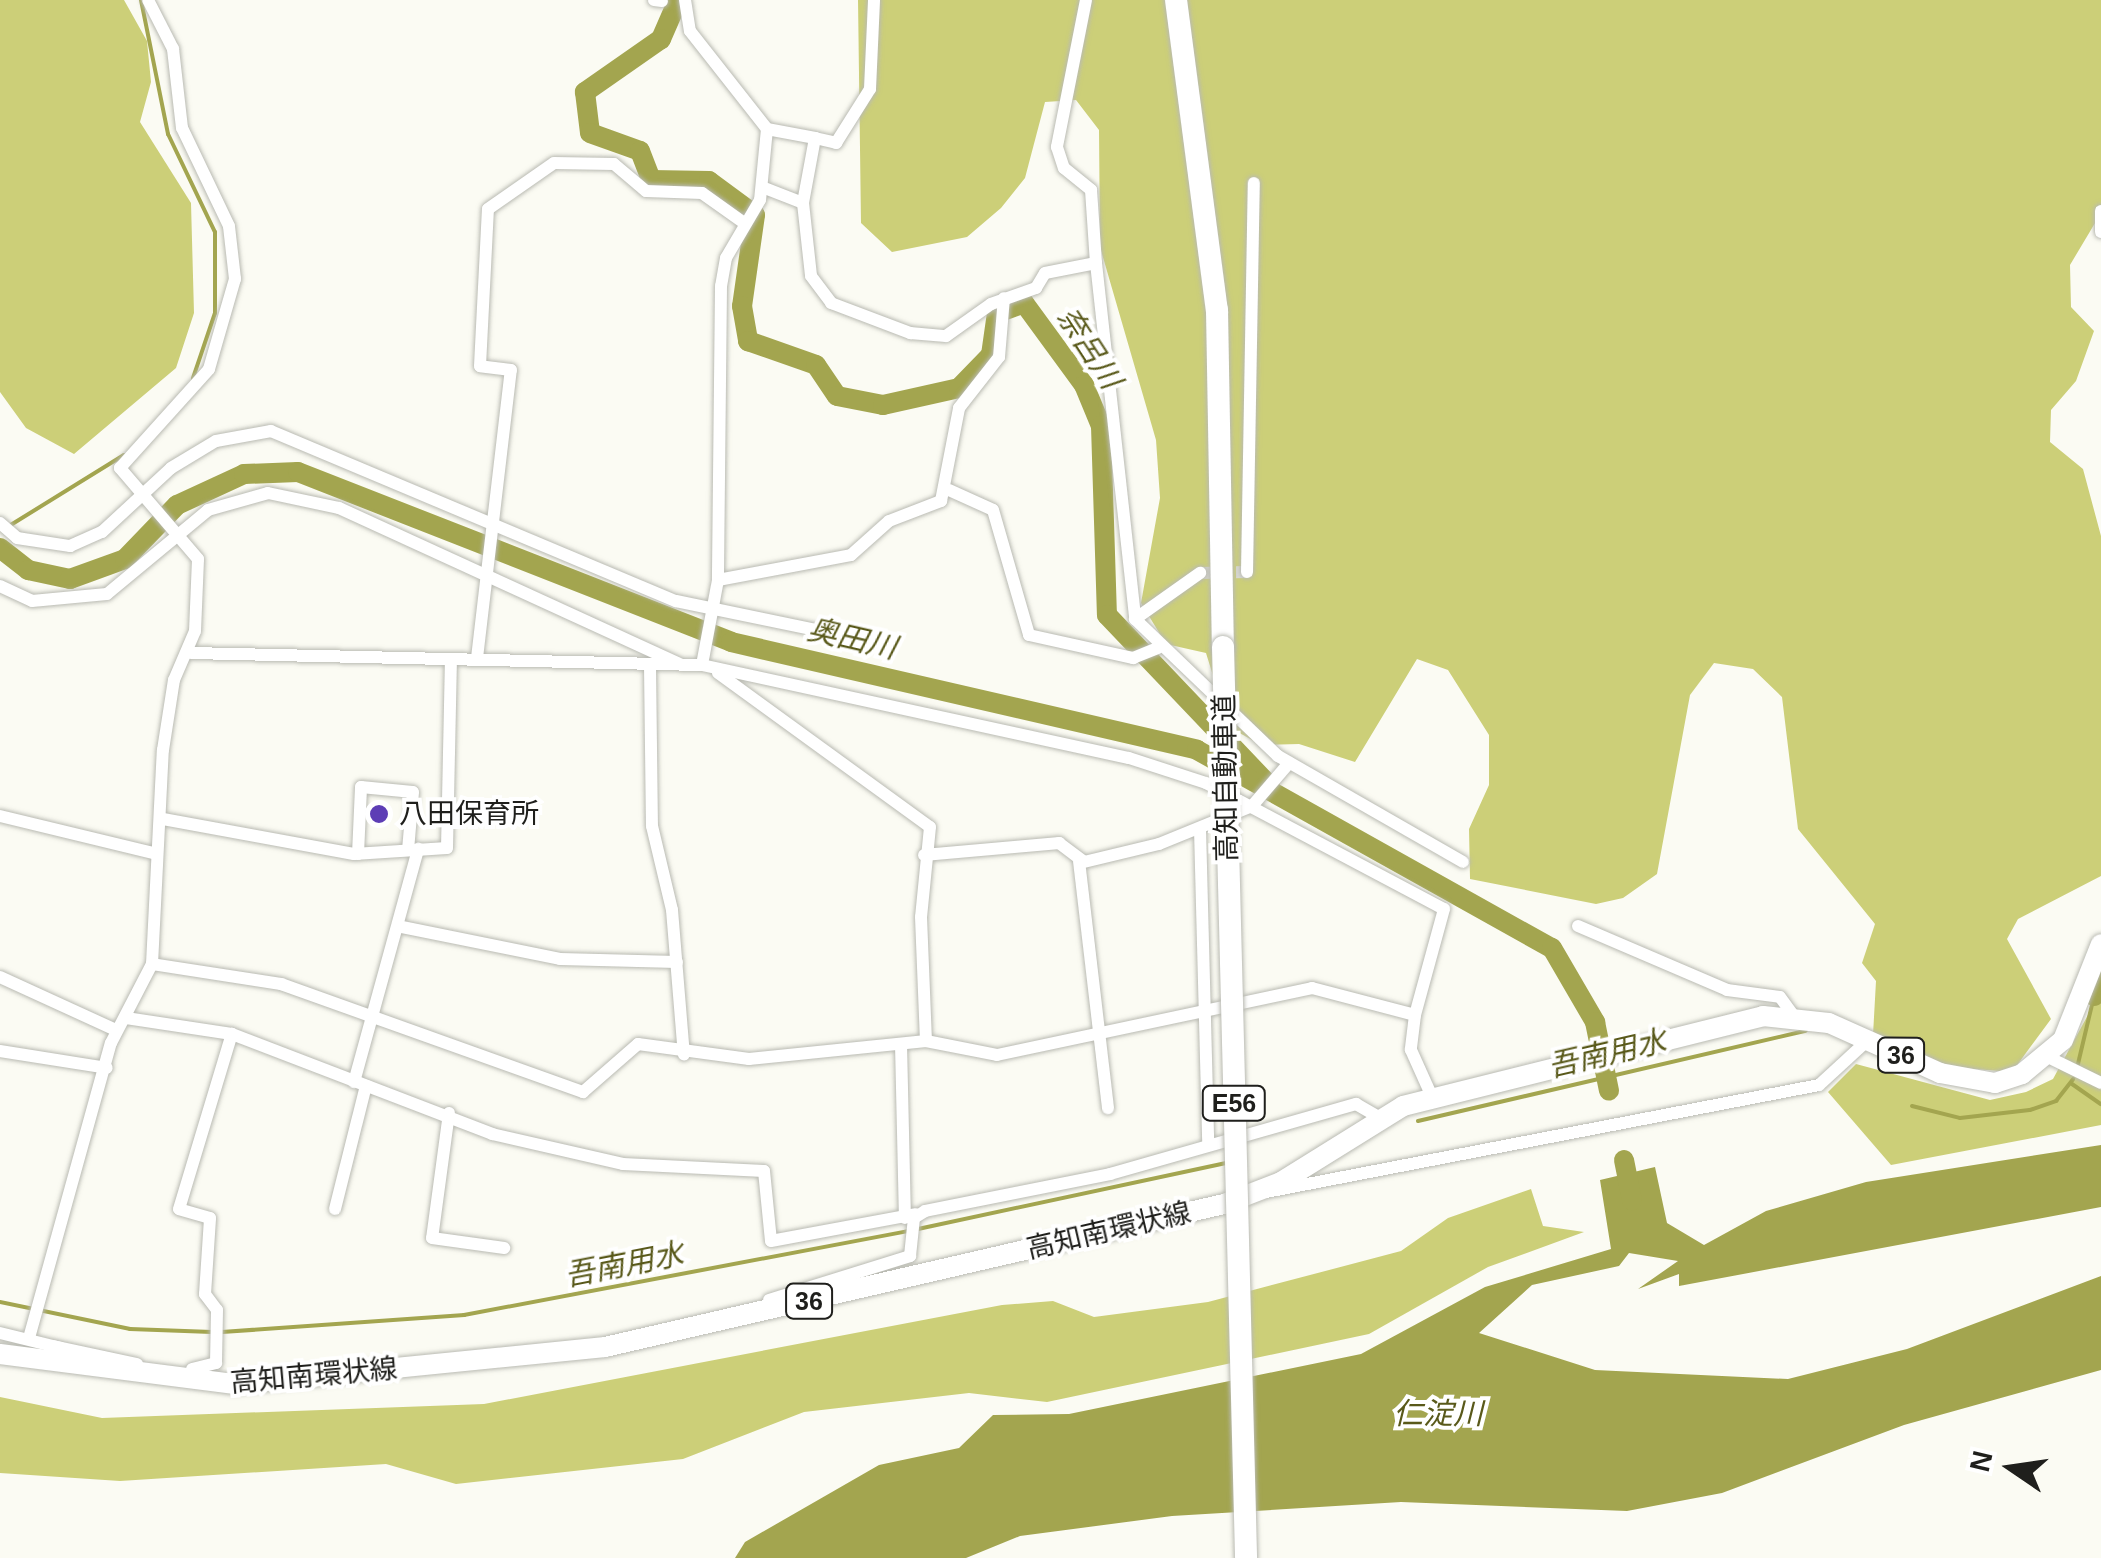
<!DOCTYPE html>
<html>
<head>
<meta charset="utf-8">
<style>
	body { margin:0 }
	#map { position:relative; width:2101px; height:1558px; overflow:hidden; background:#fbfbf3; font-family:Arial,"Noto Sans JP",sans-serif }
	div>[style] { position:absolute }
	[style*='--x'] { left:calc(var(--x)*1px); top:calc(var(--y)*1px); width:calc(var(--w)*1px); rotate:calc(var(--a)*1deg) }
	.forest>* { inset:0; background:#cccf78 }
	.water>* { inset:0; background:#a3a54f }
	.stream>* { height:4px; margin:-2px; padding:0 2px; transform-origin:2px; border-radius:2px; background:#a3a54f }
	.river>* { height:20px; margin:-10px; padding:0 10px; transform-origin:10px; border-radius:10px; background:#a3a54f }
	.minor-tunnel>* { height:12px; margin-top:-6px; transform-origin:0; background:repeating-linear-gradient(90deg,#dadad3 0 12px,transparent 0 18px) }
	.roads { filter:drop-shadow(0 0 2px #b9bab2) drop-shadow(0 0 2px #b9bab2) }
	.minor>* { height:12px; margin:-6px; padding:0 6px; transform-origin:6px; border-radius:6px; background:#fff }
	.primary>* { height:20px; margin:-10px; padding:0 10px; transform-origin:10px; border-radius:10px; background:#fff }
	.motorway>* { height:22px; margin:-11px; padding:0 11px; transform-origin:11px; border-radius:11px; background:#fff }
	.bridges { filter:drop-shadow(0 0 2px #b9bab2) drop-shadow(0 0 2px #b9bab2) }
	.motorway-bridge>* { height:22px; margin:-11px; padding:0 11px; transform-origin:11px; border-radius:11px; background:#fff }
	.dots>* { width:28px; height:28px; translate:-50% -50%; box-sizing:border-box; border:5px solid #fff; border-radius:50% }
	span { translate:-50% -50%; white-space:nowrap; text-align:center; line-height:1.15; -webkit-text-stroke:8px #fff; paint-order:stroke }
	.shield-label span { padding:2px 8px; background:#fff; border:2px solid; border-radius:8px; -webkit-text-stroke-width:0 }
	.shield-label { font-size:25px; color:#1f1f1c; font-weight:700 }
	.street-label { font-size:28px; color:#1f1f1c }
	.poi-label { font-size:28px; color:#1f1f1c }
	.left { translate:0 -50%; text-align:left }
	.water-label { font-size:30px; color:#59591a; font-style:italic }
	.north { position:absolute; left:1961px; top:1418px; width:100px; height:100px; -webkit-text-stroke:8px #fff; paint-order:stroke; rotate:283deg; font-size:28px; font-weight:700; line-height:40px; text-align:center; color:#1f1f1c }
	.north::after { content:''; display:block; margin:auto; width:35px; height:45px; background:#1f1f1c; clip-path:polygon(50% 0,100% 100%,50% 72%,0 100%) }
</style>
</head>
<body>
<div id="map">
	<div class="forest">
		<div style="clip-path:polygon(0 0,124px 0,147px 41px,151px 82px,140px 122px,191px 203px,194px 313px,176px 368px,74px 454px,26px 428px,0 392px)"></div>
		<div style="clip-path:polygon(858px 0,2101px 0,2101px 213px,2070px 265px,2071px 307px,2094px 331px,2076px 381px,2051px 410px,2050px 442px,2083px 469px,2101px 536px,2101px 876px,2018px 919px,2007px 939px,2051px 1019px,2012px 1072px,1936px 1066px,1873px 1035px,1876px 981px,1862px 963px,1875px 924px,1798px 829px,1782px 697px,1753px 669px,1714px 663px,1690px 695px,1657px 874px,1623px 898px,1596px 904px,1470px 879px,1469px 829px,1489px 785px,1489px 735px,1448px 670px,1417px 659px,1355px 762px,1299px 744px,1261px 745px,1229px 727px,1206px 653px,1166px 644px,1141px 603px,1160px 498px,1156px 440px,1100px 247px,1099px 130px,1076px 100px,1045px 102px,1025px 178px,1001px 208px,967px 237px,892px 252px,861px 223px)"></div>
		<div style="clip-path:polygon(2101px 991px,2101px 1125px,1891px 1165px,1828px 1092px,1856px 1064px,1990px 1100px,2026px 1092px,2053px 1079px)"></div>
		<div style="clip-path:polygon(1531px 1189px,1543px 1226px,1584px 1232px,1488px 1267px,1369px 1334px,1047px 1402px,969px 1393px,804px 1412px,683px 1459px,456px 1484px,386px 1464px,120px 1481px,0 1473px,0 1397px,102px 1418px,484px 1404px,1002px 1305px,1053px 1301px,1094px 1317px,1208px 1302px,1401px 1251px,1448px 1218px)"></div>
	</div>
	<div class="water">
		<div style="clip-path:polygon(2101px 1145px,2101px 1207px,1679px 1286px,1679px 1274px,1638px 1289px,1678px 1261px,1629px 1253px,1619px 1266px,1532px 1285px,1479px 1333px,1595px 1370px,1788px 1379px,1907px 1349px,2101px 1276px,2101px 1370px,1904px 1425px,1722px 1493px,1627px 1511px,1401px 1502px,1172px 1516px,1020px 1536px,966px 1558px,735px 1558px,745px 1542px,879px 1465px,959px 1448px,993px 1415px,1069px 1414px,1361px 1354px,1485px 1287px,1611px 1249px,1600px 1180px,1655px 1167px,1667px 1223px,1704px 1245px,1766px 1211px,1866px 1182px)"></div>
	</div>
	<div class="stream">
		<div style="--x:141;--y:0;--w:137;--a:78.6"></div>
		<div style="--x:168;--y:134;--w:109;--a:64.4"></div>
		<div style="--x:215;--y:232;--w:81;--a:90"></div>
		<div style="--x:215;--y:313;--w:69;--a:108.7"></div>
		<div style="--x:9;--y:526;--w:135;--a:-31.7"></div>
		<div style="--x:2077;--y:1068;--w:74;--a:-76.7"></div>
		<div style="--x:2072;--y:1084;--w:35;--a:35"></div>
		<div style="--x:1912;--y:1106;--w:49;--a:14"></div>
		<div style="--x:1960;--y:1118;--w:70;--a:-6.5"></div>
		<div style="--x:2030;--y:1110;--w:28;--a:-19"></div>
		<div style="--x:2056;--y:1101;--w:28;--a:-52"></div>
		<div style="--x:1418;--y:1121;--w:398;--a:-13.1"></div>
		<div style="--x:918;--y:1229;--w:315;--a:-12.1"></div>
		<div style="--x:0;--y:1302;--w:133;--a:11.7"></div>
		<div style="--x:130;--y:1329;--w:82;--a:2.1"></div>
		<div style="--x:222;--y:1332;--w:243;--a:-4"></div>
		<div style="--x:464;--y:1315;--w:453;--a:-10.7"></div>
	</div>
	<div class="river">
		<div style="--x:678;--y:0;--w:43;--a:113.6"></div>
		<div style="--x:661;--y:39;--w:93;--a:145.1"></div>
		<div style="--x:585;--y:92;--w:41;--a:83"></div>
		<div style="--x:590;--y:133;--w:53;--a:19.8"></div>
		<div style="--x:640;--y:151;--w:31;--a:69"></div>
		<div style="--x:651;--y:180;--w:58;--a:1"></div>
		<div style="--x:709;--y:181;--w:57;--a:36.5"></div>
		<div style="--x:755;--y:215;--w:92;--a:98.1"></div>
		<div style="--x:742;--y:306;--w:36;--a:80"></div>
		<div style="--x:748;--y:341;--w:72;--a:19.4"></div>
		<div style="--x:816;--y:365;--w:37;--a:56"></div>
		<div style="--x:837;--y:396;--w:47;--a:11.1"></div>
		<div style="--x:883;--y:405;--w:78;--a:-12.6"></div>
		<div style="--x:959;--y:388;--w:46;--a:-45.9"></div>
		<div style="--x:991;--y:355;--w:42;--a:-81.9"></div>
		<div style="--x:997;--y:313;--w:29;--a:-20"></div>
		<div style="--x:1024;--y:303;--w:102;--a:53.8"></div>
		<div style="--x:1084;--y:385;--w:44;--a:67.5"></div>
		<div style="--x:1101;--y:426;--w:189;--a:88.2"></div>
		<div style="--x:1107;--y:615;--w:236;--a:46.4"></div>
		<div style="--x:0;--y:548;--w:36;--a:38"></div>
		<div style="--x:28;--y:570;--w:43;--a:12.1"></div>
		<div style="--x:70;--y:579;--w:59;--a:-20"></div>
		<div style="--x:125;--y:559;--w:75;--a:-46.1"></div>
		<div style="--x:177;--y:505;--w:74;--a:-24.8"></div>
		<div style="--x:244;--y:474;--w:54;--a:-2.1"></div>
		<div style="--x:298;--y:472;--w:465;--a:21.4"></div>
		<div style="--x:731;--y:642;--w:478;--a:13"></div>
		<div style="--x:1197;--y:750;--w:406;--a:29.2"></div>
		<div style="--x:1552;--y:948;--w:86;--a:59.8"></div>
		<div style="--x:1595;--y:1022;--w:70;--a:78.5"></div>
		<div style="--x:2094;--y:996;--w:22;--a:-72"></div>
		<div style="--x:1624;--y:1160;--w:41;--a:78.7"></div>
	</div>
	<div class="minor-tunnel">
		<div style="--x:1200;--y:573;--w:47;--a:-1.2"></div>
	</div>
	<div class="roads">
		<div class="minor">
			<div style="--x:654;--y:0;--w:8;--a:7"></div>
			<div style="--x:685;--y:0;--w:31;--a:81"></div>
			<div style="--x:690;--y:31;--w:125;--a:51.8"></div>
			<div style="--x:767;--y:129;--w:71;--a:95.6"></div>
			<div style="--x:760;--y:200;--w:67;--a:120.4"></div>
			<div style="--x:726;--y:258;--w:28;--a:100"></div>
			<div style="--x:721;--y:286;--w:294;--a:90.6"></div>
			<div style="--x:718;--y:580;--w:86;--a:100.7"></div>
			<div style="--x:1086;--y:0;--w:150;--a:101.2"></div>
			<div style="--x:1057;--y:147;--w:22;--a:72"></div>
			<div style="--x:1064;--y:168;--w:35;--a:39"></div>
			<div style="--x:1091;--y:190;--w:73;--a:86.1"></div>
			<div style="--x:767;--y:129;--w:49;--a:10.6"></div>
			<div style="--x:815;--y:138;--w:66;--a:100.5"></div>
			<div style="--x:815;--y:138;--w:22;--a:13"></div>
			<div style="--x:836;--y:143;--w:64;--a:-57.8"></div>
			<div style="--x:870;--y:89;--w:89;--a:-87.4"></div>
			<div style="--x:762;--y:187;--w:44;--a:21.3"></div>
			<div style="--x:803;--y:203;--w:73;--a:83.7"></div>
			<div style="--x:811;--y:276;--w:34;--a:53"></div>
			<div style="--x:831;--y:303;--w:85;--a:20.8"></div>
			<div style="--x:910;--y:333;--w:36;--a:5"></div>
			<div style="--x:946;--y:336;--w:55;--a:-35.4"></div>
			<div style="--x:991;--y:304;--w:48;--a:-19.6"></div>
			<div style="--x:1036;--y:288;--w:17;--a:-59"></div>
			<div style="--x:1045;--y:273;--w:52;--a:-11.1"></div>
			<div style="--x:1096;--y:263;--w:358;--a:83.7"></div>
			<div style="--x:1135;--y:619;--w:198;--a:43.8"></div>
			<div style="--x:1278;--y:756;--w:213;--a:29.8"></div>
			<div style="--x:2101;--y:211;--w:21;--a:90"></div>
			<div style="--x:949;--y:490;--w:48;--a:24.4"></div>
			<div style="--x:993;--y:510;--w:130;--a:73.9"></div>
			<div style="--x:1029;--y:635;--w:107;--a:12.5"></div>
			<div style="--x:1133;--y:658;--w:27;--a:-22"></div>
			<div style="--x:0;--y:523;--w:23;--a:41"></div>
			<div style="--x:17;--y:538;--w:54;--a:8.6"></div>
			<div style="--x:70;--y:546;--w:35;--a:-24"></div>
			<div style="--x:102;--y:532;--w:94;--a:-42.8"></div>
			<div style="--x:171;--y:468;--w:52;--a:-31"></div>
			<div style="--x:216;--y:441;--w:56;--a:-10.3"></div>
			<div style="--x:271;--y:431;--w:439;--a:22.8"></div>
			<div style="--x:676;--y:601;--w:167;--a:11.7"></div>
			<div style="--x:1247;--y:572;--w:389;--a:-89"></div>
			<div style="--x:718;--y:580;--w:135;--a:-10.6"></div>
			<div style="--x:851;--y:555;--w:51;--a:-41.8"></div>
			<div style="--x:889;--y:521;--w:56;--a:-21"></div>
			<div style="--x:941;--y:501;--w:95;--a:-79"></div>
			<div style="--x:959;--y:408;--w:65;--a:-51.9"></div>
			<div style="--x:999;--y:357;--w:59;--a:-85.2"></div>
			<div style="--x:0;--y:586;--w:35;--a:25"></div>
			<div style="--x:32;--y:601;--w:75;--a:-5.3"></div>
			<div style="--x:107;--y:594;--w:131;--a:-39.7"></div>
			<div style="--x:208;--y:510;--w:62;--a:-15.8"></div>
			<div style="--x:268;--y:493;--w:73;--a:11.9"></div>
			<div style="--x:339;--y:508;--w:374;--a:24.6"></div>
			<div style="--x:1135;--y:619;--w:80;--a:-35.3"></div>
			<div style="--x:191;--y:653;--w:511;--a:1.35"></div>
			<div style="--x:702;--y:665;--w:437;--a:12.3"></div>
			<div style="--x:1129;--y:758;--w:81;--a:18"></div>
			<div style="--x:1206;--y:783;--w:269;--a:27.9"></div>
			<div style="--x:1444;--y:909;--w:110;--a:105.3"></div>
			<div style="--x:477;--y:658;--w:290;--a:-83.3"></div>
			<div style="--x:511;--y:370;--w:31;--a:-173"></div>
			<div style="--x:480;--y:366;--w:157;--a:-87.1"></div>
			<div style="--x:488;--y:209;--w:80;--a:-34.9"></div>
			<div style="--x:554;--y:163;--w:60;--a:1"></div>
			<div style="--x:614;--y:164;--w:42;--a:40.2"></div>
			<div style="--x:646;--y:191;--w:56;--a:2"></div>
			<div style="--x:702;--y:193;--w:52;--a:35.5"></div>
			<div style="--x:650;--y:666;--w:160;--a:89.3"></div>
			<div style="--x:652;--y:826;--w:86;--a:76.6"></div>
			<div style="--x:672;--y:910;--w:145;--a:85.3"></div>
			<div style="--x:718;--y:673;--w:262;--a:36"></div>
			<div style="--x:930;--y:827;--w:90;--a:95.7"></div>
			<div style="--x:921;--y:917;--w:124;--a:87.7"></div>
			<div style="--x:0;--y:816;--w:157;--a:13.6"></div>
			<div style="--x:163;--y:819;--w:194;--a:10.4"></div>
			<div style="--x:354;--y:854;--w:93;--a:-3.7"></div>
			<div style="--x:447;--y:848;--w:188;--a:-88.8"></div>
			<div style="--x:1200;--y:829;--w:316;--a:88.5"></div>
			<div style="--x:358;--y:854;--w:67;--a:-87.4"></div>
			<div style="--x:361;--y:787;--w:52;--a:5.5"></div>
			<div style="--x:413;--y:792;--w:58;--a:94.9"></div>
			<div style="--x:924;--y:855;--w:136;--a:-5.1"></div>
			<div style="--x:1059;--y:843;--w:31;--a:37"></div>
			<div style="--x:1084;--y:862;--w:77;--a:-13.5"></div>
			<div style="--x:1159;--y:844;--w:100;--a:-22.2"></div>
			<div style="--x:1252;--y:806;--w:57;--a:-49.3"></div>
			<div style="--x:1079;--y:861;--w:249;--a:83.3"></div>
			<div style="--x:1578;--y:926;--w:162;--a:23.2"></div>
			<div style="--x:1727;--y:990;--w:53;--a:7.5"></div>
			<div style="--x:1780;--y:997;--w:22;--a:54"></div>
			<div style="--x:402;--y:927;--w:161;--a:11.4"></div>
			<div style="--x:560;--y:959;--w:117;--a:1.5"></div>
			<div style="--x:152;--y:964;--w:131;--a:8.8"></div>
			<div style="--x:281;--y:984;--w:321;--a:19.7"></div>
			<div style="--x:583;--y:1092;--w:73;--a:-41.1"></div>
			<div style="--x:638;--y:1044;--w:112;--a:7.7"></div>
			<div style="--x:749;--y:1059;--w:178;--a:-5.8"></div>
			<div style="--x:926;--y:1041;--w:72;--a:11.2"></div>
			<div style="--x:997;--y:1055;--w:322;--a:-12"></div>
			<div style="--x:1312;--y:988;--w:106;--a:14.7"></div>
			<div style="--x:1415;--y:1015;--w:35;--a:97"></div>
			<div style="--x:1411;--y:1050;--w:54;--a:65.8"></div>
			<div style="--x:0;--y:977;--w:128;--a:24.6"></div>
			<div style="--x:126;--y:1018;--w:107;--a:8.6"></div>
			<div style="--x:232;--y:1034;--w:279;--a:21"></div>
			<div style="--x:492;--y:1134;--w:134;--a:12.9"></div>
			<div style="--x:623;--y:1164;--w:141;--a:2.8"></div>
			<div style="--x:764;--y:1171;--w:70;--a:84.3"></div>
			<div style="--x:771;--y:1241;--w:147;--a:-10.5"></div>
			<div style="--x:901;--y:1044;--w:174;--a:88.7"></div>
			<div style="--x:0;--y:1051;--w:108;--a:9"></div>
			<div style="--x:2048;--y:1057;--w:59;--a:26.1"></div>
			<div style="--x:354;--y:1082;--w:242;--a:-74.6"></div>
			<div style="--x:449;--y:1113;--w:126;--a:97.7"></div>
			<div style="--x:432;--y:1238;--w:73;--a:7.9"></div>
			<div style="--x:1261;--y:1193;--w:568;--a:-10.95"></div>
			<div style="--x:1819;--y:1085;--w:67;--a:-42.6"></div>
			<div style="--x:335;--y:1209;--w:127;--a:-75.9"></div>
			<div style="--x:769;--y:1300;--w:148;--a:-17.3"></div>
			<div style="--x:910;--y:1256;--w:38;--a:-84"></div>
			<div style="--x:914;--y:1218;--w:13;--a:-32"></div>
			<div style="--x:925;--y:1211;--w:189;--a:-11.3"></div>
			<div style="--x:1110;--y:1174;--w:256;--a:-15.9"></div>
			<div style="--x:1356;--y:1104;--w:24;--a:30"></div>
			<div style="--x:0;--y:1333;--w:63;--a:13.8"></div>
			<div style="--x:29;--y:1338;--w:306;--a:-74.5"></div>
			<div style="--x:111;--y:1043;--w:89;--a:-62.6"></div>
			<div style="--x:152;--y:964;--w:214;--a:-87.1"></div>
			<div style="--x:163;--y:750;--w:71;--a:-81.1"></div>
			<div style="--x:174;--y:680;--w:53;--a:-66.8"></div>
			<div style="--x:195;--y:631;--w:72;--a:-87.6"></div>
			<div style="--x:198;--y:559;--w:120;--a:-130.6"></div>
			<div style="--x:120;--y:468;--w:133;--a:-48"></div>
			<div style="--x:209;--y:369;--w:94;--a:-73.9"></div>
			<div style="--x:235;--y:279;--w:53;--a:-96.5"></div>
			<div style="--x:229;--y:226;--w:109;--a:-115.6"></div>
			<div style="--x:182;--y:128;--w:80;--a:-96.5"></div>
			<div style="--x:173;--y:49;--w:55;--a:-117"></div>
			<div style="--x:53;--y:1346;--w:86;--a:12.1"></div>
			<div style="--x:192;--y:1369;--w:25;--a:-14"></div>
			<div style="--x:216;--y:1363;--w:53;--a:-88.9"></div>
			<div style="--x:217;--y:1310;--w:20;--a:-127"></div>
			<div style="--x:205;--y:1294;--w:76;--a:-86.2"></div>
			<div style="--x:210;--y:1218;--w:32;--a:-164"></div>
			<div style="--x:179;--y:1209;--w:183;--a:-73.2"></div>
		</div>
		<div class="primary">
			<div style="--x:0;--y:1354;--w:237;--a:7.3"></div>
			<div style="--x:235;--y:1384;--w:372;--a:-5.7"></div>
			<div style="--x:605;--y:1347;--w:635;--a:-13.01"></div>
			<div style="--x:1224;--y:1204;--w:61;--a:-21.1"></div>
			<div style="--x:1281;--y:1182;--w:144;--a:-31.9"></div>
			<div style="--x:1403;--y:1106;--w:371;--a:-14"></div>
			<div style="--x:1763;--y:1016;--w:66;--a:6.1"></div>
			<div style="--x:1829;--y:1023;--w:122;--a:24.2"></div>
			<div style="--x:1940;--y:1073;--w:56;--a:10.3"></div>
			<div style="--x:1995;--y:1083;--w:28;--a:-18"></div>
			<div style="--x:2022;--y:1074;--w:53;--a:-39.7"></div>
			<div style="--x:2063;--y:1040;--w:103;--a:-68.4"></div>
		</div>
		<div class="motorway">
			<div style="--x:1176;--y:0;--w:313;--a:82.5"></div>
			<div style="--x:1217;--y:310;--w:337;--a:89"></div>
		</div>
	</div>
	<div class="bridges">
		<div class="motorway-bridge">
			<div style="--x:1223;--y:647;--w:911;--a:88.55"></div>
		</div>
	</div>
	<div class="dots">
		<div style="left:379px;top:814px;background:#5d3db5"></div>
	</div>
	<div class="shield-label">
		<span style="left:1901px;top:1055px">36</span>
		<span style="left:1234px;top:1103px">E56</span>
		<span style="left:809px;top:1301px">36</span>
	</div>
	<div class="street-label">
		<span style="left:1226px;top:778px;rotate:-91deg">高知自動車道</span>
		<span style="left:1109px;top:1231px;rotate:-13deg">高知南環状線</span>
		<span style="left:314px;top:1376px;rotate:-5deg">高知南環状線</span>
	</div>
	<div class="poi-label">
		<span class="left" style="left:399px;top:814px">八田保育所</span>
	</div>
	<div class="water-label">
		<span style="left:1089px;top:348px;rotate:57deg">奈呂川</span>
		<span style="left:852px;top:639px;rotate:13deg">奥田川</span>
		<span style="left:1607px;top:1054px;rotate:-13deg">吾南用水</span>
		<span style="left:624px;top:1265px;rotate:-11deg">吾南用水</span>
		<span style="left:1438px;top:1414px">仁淀川</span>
	</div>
	<div class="north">N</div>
</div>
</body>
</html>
